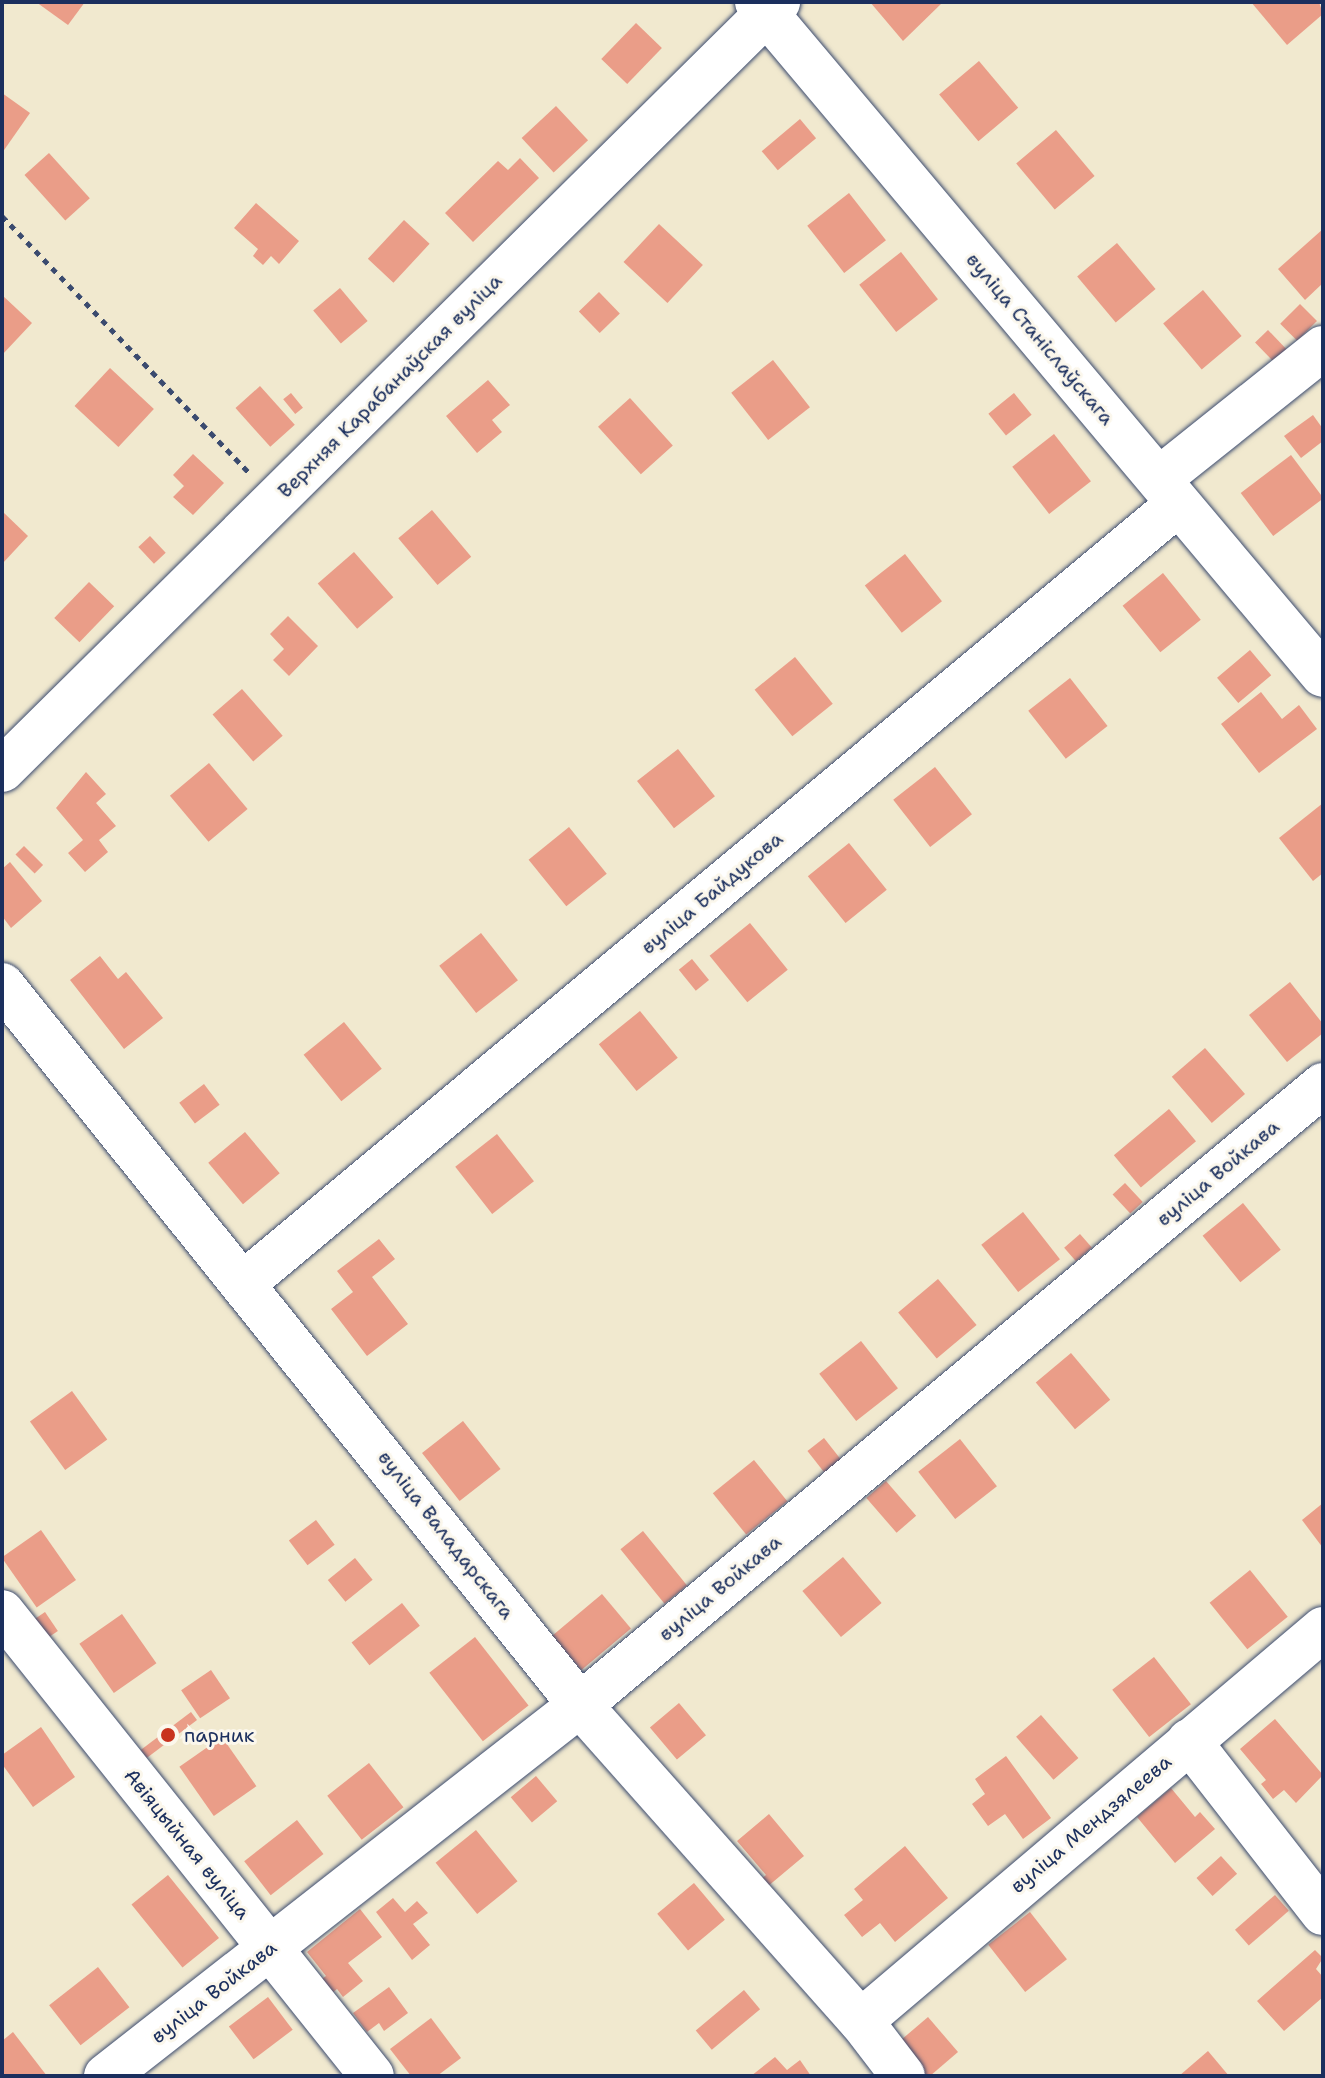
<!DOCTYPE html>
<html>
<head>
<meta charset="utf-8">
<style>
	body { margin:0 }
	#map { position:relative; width:1325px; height:2078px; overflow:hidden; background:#f1e9cf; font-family:"Shantell Sans",sans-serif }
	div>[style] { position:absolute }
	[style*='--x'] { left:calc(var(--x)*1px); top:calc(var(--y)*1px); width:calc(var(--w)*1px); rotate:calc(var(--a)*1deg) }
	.building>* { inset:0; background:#ea9d88; transform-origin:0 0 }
	.path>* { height:5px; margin-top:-2.5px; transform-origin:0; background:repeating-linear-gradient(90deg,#3b4b6f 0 6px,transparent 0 12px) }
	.roads { filter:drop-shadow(0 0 2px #3b4b6f) drop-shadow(0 0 2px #3b4b6f) }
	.minor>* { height:44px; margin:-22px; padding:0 22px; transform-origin:22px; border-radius:22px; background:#fff }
	.dots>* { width:22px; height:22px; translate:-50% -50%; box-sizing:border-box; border:4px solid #fbf7ec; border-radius:50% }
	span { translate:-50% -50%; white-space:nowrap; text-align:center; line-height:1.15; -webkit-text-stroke:6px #fbf7ec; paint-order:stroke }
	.street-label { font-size:20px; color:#1b2f5e }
	.poi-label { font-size:20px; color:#1b2f5e }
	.left { translate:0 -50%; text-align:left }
	.frame { position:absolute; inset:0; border:4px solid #1b2f5e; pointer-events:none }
</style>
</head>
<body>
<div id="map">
	<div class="building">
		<div style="clip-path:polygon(36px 2px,85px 2px,68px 25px)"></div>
		<div style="clip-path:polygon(870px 2px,943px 2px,903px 41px)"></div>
		<div style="clip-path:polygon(1251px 2px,1319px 2px,1323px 14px,1287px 45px)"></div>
		<div style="left:636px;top:23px;width:36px;height:50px;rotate:44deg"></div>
		<div style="left:979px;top:61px;width:61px;height:52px;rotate:50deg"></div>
		<div style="clip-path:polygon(2px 93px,30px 113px,2px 153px)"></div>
		<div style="left:556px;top:106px;width:47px;height:47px;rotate:47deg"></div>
		<div style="left:800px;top:119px;width:25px;height:50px;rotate:50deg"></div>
		<div style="left:1056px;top:130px;width:60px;height:52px;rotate:50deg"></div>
		<div style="left:49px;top:153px;width:61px;height:33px;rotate:48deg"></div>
		<div style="clip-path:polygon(520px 158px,539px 178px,473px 242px,445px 213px,498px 161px,508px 170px)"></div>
		<div style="left:849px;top:193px;width:60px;height:53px;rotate:52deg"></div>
		<div style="clip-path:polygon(256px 203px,299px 241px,279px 264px,271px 256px,263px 265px,253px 256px,258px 249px,234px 228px)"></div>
		<div style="left:404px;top:220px;width:35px;height:53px;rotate:43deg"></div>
		<div style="left:659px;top:224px;width:60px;height:52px;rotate:43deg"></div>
		<div style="clip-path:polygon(1323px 229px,1323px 283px,1305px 300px,1278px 269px)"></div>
		<div style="left:1117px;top:243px;width:60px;height:52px;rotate:50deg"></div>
		<div style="left:901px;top:252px;width:60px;height:53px;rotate:52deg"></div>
		<div style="left:340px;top:288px;width:43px;height:35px;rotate:50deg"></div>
		<div style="left:1203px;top:290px;width:60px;height:52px;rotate:50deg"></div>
		<div style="left:599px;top:292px;width:30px;height:28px;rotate:46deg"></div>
		<div style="clip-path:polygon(2px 295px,32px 323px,2px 355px)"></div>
		<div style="left:1300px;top:304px;width:24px;height:28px;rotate:45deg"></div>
		<div style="left:1268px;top:330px;width:28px;height:18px;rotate:46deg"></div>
		<div style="left:773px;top:360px;width:60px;height:53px;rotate:52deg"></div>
		<div style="left:110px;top:368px;width:60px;height:52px;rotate:43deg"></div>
		<div style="clip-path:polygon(488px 380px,510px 405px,492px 420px,502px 432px,477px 453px,446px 416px)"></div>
		<div style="left:260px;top:386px;width:52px;height:33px;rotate:48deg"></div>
		<div style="left:291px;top:393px;width:19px;height:10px;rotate:51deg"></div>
		<div style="left:1014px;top:393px;width:28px;height:33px;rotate:51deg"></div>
		<div style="left:630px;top:398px;width:64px;height:43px;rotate:48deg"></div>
		<div style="clip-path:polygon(1313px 415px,1323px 429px,1323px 441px,1301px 458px,1284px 436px)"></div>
		<div style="left:1054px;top:434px;width:60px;height:53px;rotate:52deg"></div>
		<div style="clip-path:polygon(193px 454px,224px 483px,193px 515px,173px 497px,184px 486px,173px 475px)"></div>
		<div style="left:1291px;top:455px;width:54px;height:63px;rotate:53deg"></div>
		<div style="left:432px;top:510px;width:61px;height:44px;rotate:50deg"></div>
		<div style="clip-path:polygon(2px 511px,28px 536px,2px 564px)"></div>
		<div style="left:150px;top:536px;width:23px;height:16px;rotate:47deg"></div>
		<div style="left:354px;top:552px;width:60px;height:48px;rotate:49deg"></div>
		<div style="left:905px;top:554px;width:60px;height:51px;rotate:52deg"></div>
		<div style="left:1163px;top:573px;width:60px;height:52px;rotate:51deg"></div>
		<div style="left:89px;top:582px;width:35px;height:50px;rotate:44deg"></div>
		<div style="clip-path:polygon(288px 616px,318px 646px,289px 676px,273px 660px,284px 649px,270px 634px)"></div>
		<div style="left:1250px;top:650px;width:33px;height:43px;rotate:50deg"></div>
		<div style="left:795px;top:657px;width:60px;height:52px;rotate:51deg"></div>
		<div style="left:1070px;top:678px;width:61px;height:53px;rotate:52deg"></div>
		<div style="left:242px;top:689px;width:62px;height:39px;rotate:49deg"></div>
		<div style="clip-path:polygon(1261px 692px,1282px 719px,1299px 705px,1317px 729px,1259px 773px,1221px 724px)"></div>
		<div style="left:678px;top:749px;width:60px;height:52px;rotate:52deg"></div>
		<div style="left:209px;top:763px;width:60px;height:51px;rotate:50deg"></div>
		<div style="left:935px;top:767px;width:60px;height:53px;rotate:52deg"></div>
		<div style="clip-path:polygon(86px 772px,106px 794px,96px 803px,116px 826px,99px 840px,108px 852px,85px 872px,68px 853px,83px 840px,56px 808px)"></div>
		<div style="clip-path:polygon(1323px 803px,1323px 873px,1313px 881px,1279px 838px)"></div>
		<div style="left:569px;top:827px;width:60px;height:52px;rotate:51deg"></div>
		<div style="left:849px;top:843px;width:60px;height:53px;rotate:51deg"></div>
		<div style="left:24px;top:846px;width:27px;height:12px;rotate:45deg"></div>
		<div style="clip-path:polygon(10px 862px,42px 901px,11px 928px,2px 916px,2px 869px)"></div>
		<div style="left:750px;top:923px;width:60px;height:52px;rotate:51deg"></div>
		<div style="left:481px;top:933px;width:60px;height:53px;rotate:52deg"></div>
		<div style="clip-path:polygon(100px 956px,118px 979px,126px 972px,163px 1018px,124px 1049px,70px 980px)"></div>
		<div style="left:692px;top:959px;width:27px;height:17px;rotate:51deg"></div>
		<div style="clip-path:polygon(1290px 982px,1323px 1024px,1323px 1033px,1287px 1062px,1249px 1015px)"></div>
		<div style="left:640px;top:1011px;width:60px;height:53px;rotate:51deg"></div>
		<div style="left:344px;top:1022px;width:60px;height:52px;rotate:51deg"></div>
		<div style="left:1205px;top:1048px;width:61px;height:44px;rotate:49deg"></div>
		<div style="left:204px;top:1084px;width:26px;height:31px;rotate:53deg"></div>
		<div style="left:1169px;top:1109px;width:42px;height:72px;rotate:50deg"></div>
		<div style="left:245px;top:1132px;width:54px;height:48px;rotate:50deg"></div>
		<div style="left:497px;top:1134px;width:60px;height:53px;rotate:52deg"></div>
		<div style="left:1125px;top:1183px;width:26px;height:17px;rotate:47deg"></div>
		<div style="left:1243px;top:1203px;width:60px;height:52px;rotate:51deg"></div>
		<div style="left:1023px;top:1212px;width:60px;height:53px;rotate:52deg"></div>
		<div style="left:1080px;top:1234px;width:18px;height:21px;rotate:49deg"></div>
		<div style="clip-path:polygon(379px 1239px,395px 1259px,372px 1277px,408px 1324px,367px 1356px,331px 1309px,353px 1292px,337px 1271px)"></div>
		<div style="left:938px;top:1279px;width:60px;height:52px;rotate:50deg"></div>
		<div style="left:861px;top:1341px;width:60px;height:53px;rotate:52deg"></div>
		<div style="left:1071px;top:1353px;width:61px;height:46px;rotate:50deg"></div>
		<div style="left:72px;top:1391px;width:60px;height:52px;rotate:54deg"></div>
		<div style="left:463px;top:1421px;width:61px;height:52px;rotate:52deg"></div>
		<div style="left:824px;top:1438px;width:29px;height:21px;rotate:52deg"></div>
		<div style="left:960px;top:1439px;width:60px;height:53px;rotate:52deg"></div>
		<div style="left:754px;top:1460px;width:53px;height:53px;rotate:51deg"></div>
		<div style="left:886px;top:1481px;width:46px;height:26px;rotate:49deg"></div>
		<div style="clip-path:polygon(1323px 1503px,1323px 1548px,1302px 1520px)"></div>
		<div style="left:316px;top:1520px;width:31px;height:34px;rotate:53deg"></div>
		<div style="left:41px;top:1530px;width:61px;height:48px;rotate:55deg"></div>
		<div style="left:643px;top:1531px;width:70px;height:29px;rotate:51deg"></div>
		<div style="left:843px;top:1557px;width:60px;height:53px;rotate:50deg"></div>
		<div style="left:355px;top:1558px;width:28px;height:35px;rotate:51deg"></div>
		<div style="left:1250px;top:1570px;width:60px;height:52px;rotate:51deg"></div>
		<div style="left:602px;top:1594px;width:45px;height:65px;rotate:50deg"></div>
		<div style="left:402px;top:1603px;width:29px;height:64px;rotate:52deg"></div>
		<div style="left:45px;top:1612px;width:23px;height:12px;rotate:56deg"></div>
		<div style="left:122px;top:1614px;width:60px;height:52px;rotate:55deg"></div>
		<div style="left:475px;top:1637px;width:87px;height:58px;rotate:52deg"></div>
		<div style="left:1154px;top:1657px;width:60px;height:53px;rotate:52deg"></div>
		<div style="left:211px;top:1670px;width:34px;height:36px;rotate:56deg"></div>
		<div style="left:679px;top:1703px;width:42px;height:38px;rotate:50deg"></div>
		<div style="left:191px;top:1712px;width:10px;height:63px;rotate:53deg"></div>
		<div style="left:1041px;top:1715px;width:57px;height:33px;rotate:49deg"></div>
		<div style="clip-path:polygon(1275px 1719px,1323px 1775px,1296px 1803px,1284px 1790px,1273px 1799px,1261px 1784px,1266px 1780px,1240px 1749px)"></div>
		<div style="clip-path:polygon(41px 1727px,75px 1777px,33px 1807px,2px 1764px,2px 1755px)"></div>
		<div style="left:222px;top:1737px;width:60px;height:52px;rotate:55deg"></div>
		<div style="clip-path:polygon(1006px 1756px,1051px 1818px,1023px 1839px,1005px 1814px,988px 1826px,972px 1804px,985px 1794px,975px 1779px)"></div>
		<div style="left:369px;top:1763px;width:56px;height:53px;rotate:52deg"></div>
		<div style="left:536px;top:1776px;width:33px;height:33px;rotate:50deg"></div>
		<div style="clip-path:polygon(1171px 1788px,1195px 1817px,1200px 1812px,1215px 1829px,1175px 1863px,1137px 1817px)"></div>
		<div style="clip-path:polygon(769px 1814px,804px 1856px,767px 1887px,761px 1879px,766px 1875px,737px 1841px)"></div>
		<div style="left:297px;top:1820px;width:43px;height:67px;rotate:52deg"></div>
		<div style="left:476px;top:1830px;width:66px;height:52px;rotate:51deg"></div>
		<div style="clip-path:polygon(905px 1846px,948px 1898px,895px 1942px,880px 1923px,862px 1937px,844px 1915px,863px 1900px,854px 1889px)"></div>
		<div style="left:1221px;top:1856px;width:24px;height:33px;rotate:48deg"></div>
		<div style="left:168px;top:1875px;width:81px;height:47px;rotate:51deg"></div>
		<div style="left:694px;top:1883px;width:48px;height:48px;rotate:50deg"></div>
		<div style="left:1275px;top:1895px;width:21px;height:53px;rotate:49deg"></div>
		<div style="clip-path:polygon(393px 1898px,405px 1912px,417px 1901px,428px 1913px,413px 1924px,430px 1945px,412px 1960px,376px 1912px)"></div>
		<div style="clip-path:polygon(360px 1909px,382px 1937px,348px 1963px,363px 1981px,343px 1997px,337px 1989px,330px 1995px,319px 1981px,326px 1976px,307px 1952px)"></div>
		<div style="left:1030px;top:1912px;width:60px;height:53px;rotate:52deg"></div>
		<div style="clip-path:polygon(1315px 1950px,1323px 1958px,1316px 1969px,1323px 1977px,1323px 1997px,1284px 2031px,1257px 2001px)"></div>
		<div style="left:98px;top:1967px;width:51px;height:62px;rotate:52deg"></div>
		<div style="clip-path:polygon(389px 1987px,408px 2013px,384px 2031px,379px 2023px,367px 2032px,353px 2013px)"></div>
		<div style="left:744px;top:1990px;width:25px;height:63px;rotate:50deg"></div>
		<div style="left:268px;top:1997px;width:41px;height:49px;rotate:53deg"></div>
		<div style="clip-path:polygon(928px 2017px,958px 2052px,930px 2076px,918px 2076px,894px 2046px)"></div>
		<div style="clip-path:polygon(431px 2018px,461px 2058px,437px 2076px,411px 2076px,390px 2049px)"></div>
		<div style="clip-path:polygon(13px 2032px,47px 2076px,2px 2076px,2px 2041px)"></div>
		<div style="clip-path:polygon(1208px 2051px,1229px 2076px,1179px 2076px)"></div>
		<div style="clip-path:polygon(775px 2057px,787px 2070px,800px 2060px,811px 2076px,751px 2076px)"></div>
	</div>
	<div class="path">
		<div style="--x:2;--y:216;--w:355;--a:46.1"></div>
	</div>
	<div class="roads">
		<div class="minor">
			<div style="--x:757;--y:2;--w:879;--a:49.94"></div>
			<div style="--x:1159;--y:479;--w:210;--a:-38.6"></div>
			<div style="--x:2;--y:770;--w:1092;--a:-44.7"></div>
			<div style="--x:2;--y:985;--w:923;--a:51.24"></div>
			<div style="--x:580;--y:1705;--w:423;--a:48.4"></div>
			<div style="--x:861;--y:2021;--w:69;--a:52.6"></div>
			<div style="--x:245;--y:1282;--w:1215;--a:-39.82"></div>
			<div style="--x:2;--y:1612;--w:593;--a:51.43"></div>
			<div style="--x:1189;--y:1741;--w:218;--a:52.1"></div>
			<div style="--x:861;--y:2021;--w:606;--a:-40.31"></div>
			<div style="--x:106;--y:2076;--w:602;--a:-38.05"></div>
			<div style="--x:580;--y:1705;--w:968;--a:-39.84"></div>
		</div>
	</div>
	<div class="dots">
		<div style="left:168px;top:1735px;background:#c8321e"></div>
	</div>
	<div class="street-label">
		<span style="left:1040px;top:339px;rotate:50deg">вуліца Станіслаўскага</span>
		<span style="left:390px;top:386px;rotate:-45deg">Верхняя Карабанаўская вуліца</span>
		<span style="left:712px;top:893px;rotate:-40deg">вуліца Байдукова</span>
		<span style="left:1218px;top:1173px;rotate:-40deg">вуліца Войкава</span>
		<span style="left:446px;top:1535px;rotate:52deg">вуліца Валадарскага</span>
		<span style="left:720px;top:1588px;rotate:-40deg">вуліца Войкава</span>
		<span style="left:1091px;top:1824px;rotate:-40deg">вуліца Мендзялеева</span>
		<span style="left:187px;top:1844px;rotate:51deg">Авіяцыйная вуліца</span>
		<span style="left:214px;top:1992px;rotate:-38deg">вуліца Войкава</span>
	</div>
	<div class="poi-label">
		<span class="left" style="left:184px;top:1735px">парник</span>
	</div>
	<div class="frame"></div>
</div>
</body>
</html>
